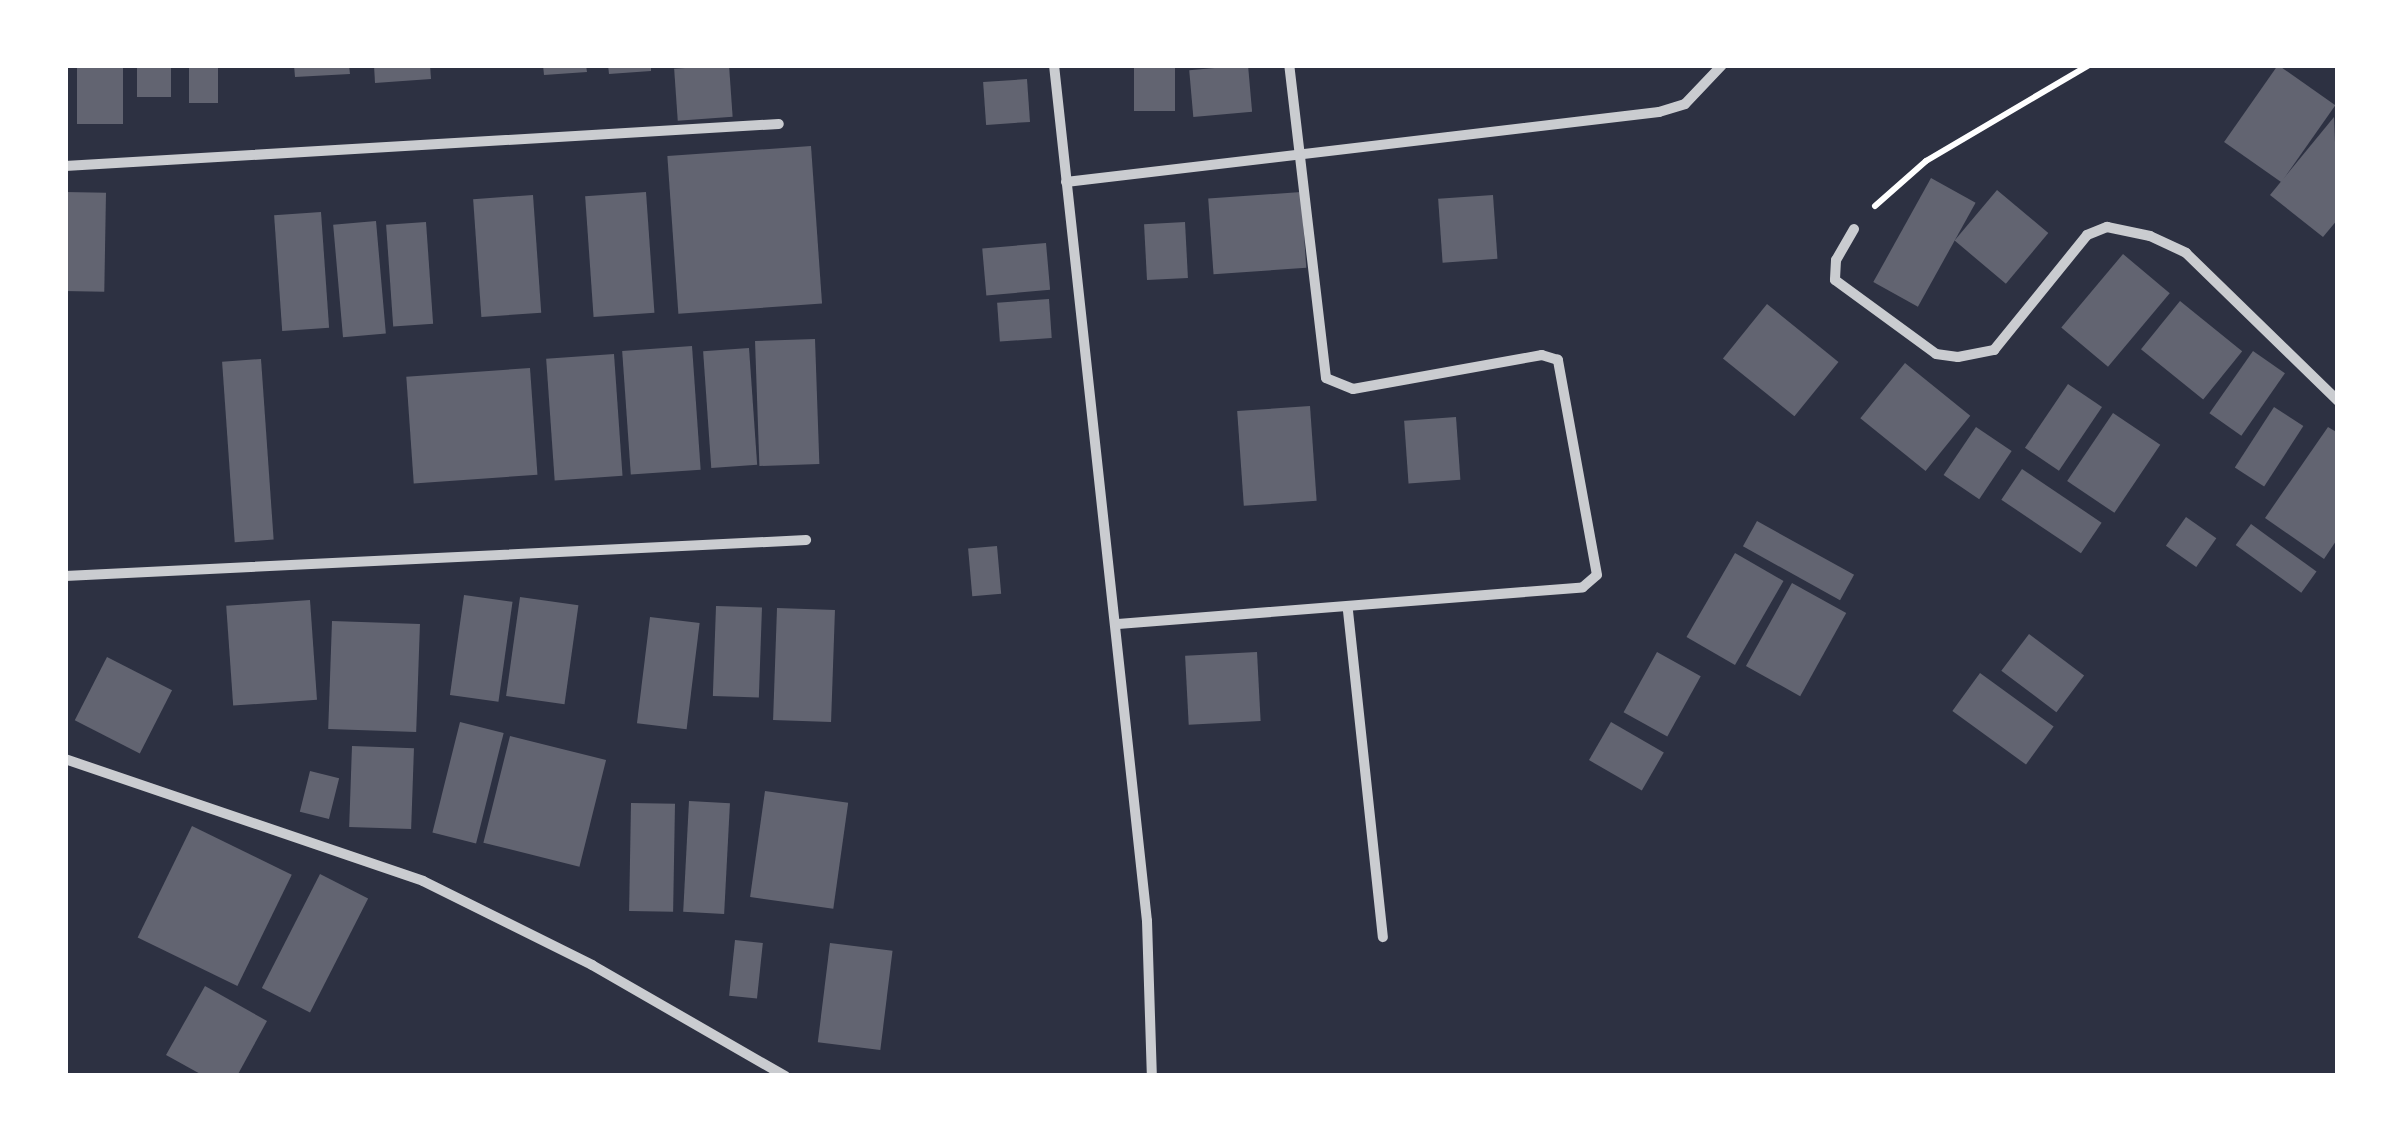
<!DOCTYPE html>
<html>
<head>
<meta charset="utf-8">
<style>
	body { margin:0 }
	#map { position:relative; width:2403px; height:1141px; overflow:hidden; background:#2d3142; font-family:"PT Sans",sans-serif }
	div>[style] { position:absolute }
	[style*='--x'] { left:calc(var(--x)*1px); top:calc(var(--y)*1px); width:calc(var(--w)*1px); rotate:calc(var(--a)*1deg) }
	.building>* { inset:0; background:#626471; transform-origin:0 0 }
	.path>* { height:6px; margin:-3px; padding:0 3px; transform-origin:3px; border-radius:3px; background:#fff }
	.minor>* { height:10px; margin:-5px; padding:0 5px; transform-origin:5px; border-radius:5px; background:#caccd0 }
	span { translate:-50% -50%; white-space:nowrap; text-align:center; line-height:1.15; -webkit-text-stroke:8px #fff; paint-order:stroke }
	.frame { position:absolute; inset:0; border:68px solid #fff; pointer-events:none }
</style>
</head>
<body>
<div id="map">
	<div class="building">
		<div style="left:77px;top:65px;width:46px;height:59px"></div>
		<div style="left:137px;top:65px;width:34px;height:32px"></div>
		<div style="left:189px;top:65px;width:29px;height:38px"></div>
		<div style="clip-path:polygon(294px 65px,349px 65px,350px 74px,295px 77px)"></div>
		<div style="clip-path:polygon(374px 65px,430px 65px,431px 79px,375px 83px)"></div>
		<div style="clip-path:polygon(543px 65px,586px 65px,587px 72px,544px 75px)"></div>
		<div style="clip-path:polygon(608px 65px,651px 65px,651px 71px,609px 74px)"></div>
		<div style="left:729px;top:65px;width:52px;height:55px;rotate:86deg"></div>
		<div style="left:1134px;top:65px;width:41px;height:46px"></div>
		<div style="left:1248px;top:65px;width:47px;height:59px;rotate:85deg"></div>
		<div style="left:2278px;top:65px;width:70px;height:94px;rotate:35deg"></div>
		<div style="left:1027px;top:79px;width:43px;height:44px;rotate:86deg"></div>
		<div style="clip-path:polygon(2334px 117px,2338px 219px,2323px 237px,2270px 195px)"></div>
		<div style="left:811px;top:146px;width:158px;height:144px;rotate:86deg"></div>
		<div style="left:1931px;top:178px;width:51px;height:119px;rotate:29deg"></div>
		<div style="left:1997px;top:190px;width:67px;height:66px;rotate:40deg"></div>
		<div style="left:65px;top:192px;width:41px;height:99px;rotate:1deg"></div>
		<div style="left:646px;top:192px;width:121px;height:61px;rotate:86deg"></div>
		<div style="left:1301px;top:192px;width:76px;height:93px;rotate:86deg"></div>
		<div style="left:533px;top:195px;width:118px;height:60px;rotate:86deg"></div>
		<div style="left:1493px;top:195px;width:64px;height:55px;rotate:86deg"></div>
		<div style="left:321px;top:212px;width:116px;height:47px;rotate:86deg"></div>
		<div style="left:376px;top:221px;width:113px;height:43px;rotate:85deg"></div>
		<div style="left:426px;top:222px;width:102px;height:40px;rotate:86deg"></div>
		<div style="left:1185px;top:222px;width:56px;height:41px;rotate:87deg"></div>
		<div style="left:1046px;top:243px;width:47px;height:64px;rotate:85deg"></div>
		<div style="left:2123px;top:254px;width:61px;height:96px;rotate:40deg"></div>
		<div style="left:1049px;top:299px;width:39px;height:52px;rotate:86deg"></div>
		<div style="left:2180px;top:301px;width:80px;height:62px;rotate:39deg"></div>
		<div style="left:1767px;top:304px;width:92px;height:70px;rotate:39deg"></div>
		<div style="left:815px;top:339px;width:125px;height:60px;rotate:88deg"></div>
		<div style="left:692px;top:346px;width:124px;height:70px;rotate:86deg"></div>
		<div style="left:749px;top:348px;width:117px;height:46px;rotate:86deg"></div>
		<div style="left:2253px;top:351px;width:39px;height:76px;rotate:35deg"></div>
		<div style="left:614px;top:354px;width:122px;height:68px;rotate:86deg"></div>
		<div style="left:261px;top:359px;width:181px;height:39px;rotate:86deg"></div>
		<div style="left:1905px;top:363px;width:84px;height:71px;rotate:39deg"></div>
		<div style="left:530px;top:368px;width:107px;height:124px;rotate:86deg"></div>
		<div style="left:2068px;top:384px;width:41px;height:77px;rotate:34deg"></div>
		<div style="left:1310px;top:406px;width:95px;height:73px;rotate:86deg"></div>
		<div style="left:2274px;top:407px;width:35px;height:72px;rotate:33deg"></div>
		<div style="left:2113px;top:413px;width:57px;height:82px;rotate:34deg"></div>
		<div style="left:1456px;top:417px;width:63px;height:52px;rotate:86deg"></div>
		<div style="left:1976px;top:427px;width:43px;height:58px;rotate:34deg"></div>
		<div style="clip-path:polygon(2328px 427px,2338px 433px,2338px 538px,2324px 559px,2265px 518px)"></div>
		<div style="left:2022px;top:469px;width:96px;height:37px;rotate:34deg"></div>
		<div style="left:2186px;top:517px;width:37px;height:35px;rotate:35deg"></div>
		<div style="left:1757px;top:521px;width:111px;height:29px;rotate:29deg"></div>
		<div style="left:2251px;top:524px;width:81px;height:26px;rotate:36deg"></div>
		<div style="left:997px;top:546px;width:48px;height:29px;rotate:85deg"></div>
		<div style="left:1735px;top:553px;width:56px;height:97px;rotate:30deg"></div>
		<div style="left:1792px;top:583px;width:62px;height:95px;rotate:29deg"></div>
		<div style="left:464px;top:595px;width:49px;height:101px;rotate:8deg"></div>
		<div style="left:520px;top:597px;width:59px;height:100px;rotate:8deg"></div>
		<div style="left:310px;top:600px;width:100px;height:84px;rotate:86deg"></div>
		<div style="left:716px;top:606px;width:46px;height:90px;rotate:2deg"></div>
		<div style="left:777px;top:608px;width:58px;height:112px;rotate:2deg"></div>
		<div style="left:650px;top:617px;width:50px;height:107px;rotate:7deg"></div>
		<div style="left:332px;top:621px;width:88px;height:108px;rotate:2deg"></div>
		<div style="left:2029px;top:634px;width:69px;height:46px;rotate:37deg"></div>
		<div style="left:1257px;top:652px;width:69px;height:72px;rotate:87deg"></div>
		<div style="left:1657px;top:652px;width:50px;height:69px;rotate:29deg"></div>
		<div style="left:107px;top:657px;width:73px;height:71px;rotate:27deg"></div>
		<div style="left:1980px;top:673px;width:91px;height:47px;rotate:36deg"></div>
		<div style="left:460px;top:722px;width:45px;height:114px;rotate:14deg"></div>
		<div style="left:1611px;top:722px;width:61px;height:44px;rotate:30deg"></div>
		<div style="left:510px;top:736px;width:99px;height:110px;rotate:14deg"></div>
		<div style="left:352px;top:746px;width:62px;height:81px;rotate:2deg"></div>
		<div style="left:310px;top:771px;width:30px;height:42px;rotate:14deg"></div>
		<div style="left:765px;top:791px;width:84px;height:107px;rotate:8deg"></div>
		<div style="left:689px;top:801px;width:41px;height:111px;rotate:3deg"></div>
		<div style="left:631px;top:803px;width:44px;height:108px;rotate:1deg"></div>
		<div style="left:192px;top:826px;width:111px;height:124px;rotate:26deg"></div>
		<div style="left:320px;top:874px;width:54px;height:128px;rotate:27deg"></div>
		<div style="left:735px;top:940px;width:28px;height:56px;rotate:6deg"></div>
		<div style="left:830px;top:943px;width:63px;height:100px;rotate:7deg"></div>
		<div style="clip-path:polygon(205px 986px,267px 1021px,237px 1076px,204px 1076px,166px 1055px)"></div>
	</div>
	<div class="path">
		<div style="--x:1875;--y:206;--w:68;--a:-41.4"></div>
		<div style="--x:1926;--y:161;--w:189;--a:-30.5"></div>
	</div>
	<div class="minor">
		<div style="--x:1054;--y:65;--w:861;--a:83.8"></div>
		<div style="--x:1147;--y:921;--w:155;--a:88.2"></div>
		<div style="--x:65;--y:166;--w:715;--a:-3.37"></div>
		<div style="--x:1066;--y:182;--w:597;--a:-6.73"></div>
		<div style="--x:1659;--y:112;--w:27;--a:-17"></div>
		<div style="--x:1685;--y:104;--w:54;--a:-46.5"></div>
		<div style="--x:1854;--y:229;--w:36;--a:120"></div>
		<div style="--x:1836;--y:260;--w:20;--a:93"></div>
		<div style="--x:1835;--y:280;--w:125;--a:36.2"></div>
		<div style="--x:1936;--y:354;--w:22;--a:8"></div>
		<div style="--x:1958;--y:357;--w:37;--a:-11"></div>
		<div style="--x:1994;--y:350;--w:148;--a:-51"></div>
		<div style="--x:2087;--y:235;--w:22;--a:-22"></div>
		<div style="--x:2107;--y:227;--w:44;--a:11.8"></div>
		<div style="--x:2150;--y:236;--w:40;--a:25"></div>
		<div style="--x:2186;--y:253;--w:212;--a:44.2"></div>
		<div style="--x:65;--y:576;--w:742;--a:-2.78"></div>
		<div style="--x:1348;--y:611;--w:328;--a:83.9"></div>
		<div style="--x:1118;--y:624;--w:466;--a:-4.5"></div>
		<div style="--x:1583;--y:587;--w:18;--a:-41"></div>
		<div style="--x:1597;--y:575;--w:219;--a:-100.3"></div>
		<div style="--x:1558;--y:360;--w:17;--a:-163"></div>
		<div style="--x:1542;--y:355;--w:192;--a:169.8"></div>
		<div style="--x:1353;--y:389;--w:29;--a:-158"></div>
		<div style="--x:1326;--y:378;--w:315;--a:-96.7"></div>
		<div style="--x:65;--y:759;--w:378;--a:18.8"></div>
		<div style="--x:423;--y:881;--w:189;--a:26.4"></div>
		<div style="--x:592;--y:965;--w:223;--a:29.9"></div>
	</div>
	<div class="frame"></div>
</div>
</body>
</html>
